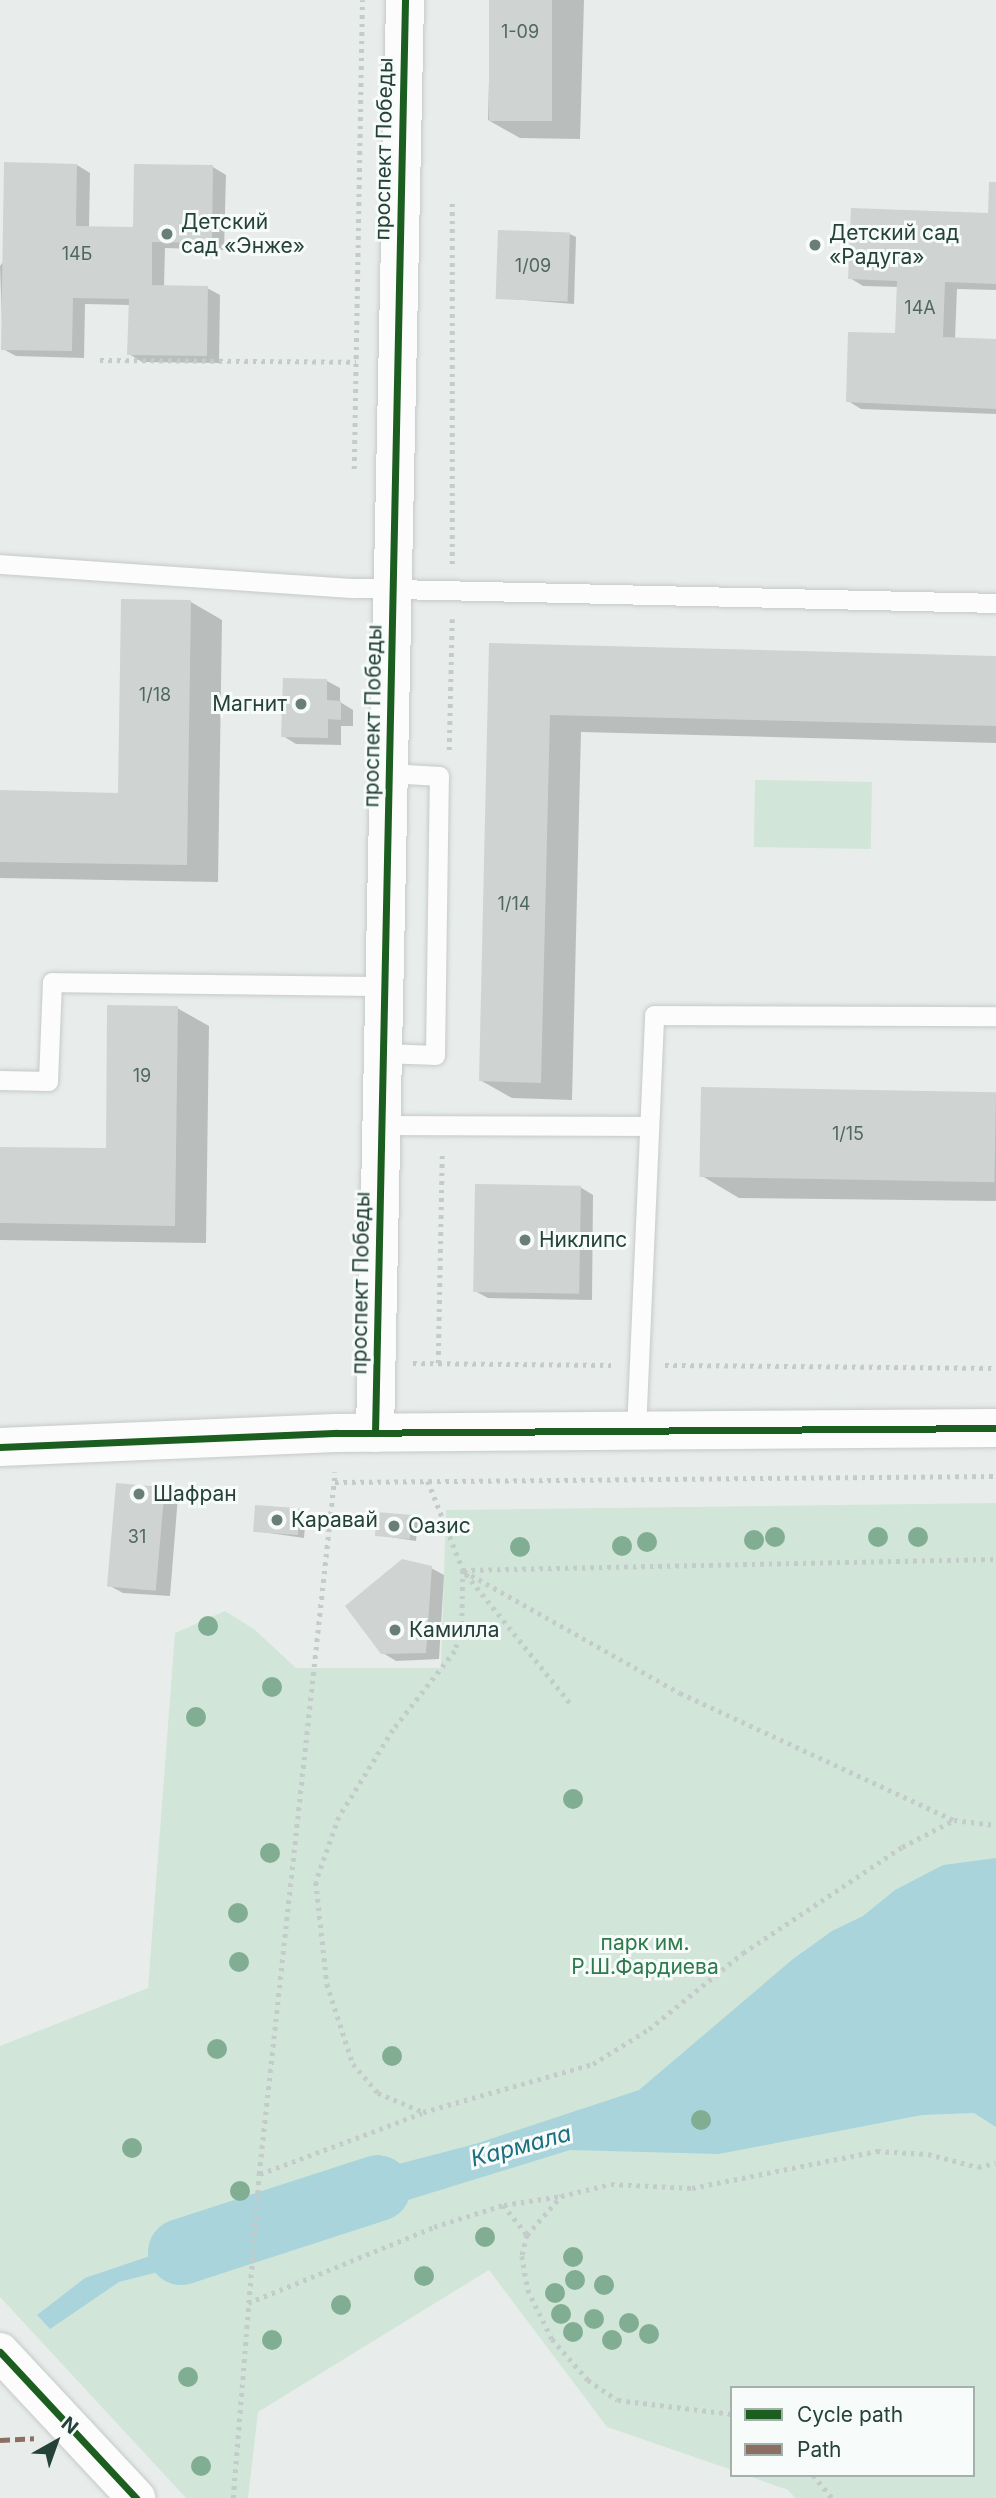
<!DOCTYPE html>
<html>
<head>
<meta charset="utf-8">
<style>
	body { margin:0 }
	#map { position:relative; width:996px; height:2498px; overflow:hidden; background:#e8edeb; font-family:Inter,sans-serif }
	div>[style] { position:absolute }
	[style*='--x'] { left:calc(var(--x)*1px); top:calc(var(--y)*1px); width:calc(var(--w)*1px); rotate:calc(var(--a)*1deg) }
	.green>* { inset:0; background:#d1e6d8; transform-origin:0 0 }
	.water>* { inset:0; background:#a9d4db }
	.shadow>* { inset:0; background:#0003 }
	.river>* { height:66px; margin:-33px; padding:0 33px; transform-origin:33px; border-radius:33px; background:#a9d4db }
	.building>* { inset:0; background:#cfd4d2; transform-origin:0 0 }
	.path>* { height:4.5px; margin-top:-2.25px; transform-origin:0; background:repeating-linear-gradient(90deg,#c3ccca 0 3.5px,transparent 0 8.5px) }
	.roads { filter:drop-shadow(0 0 2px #c5cac8) drop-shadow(0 0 2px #c5cac8) }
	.lane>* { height:19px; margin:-9.5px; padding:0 9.5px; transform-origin:9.5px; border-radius:9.5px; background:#fcfcfc }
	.street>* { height:38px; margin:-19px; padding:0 19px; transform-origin:19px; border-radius:19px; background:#fcfcfc }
	.secondary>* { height:38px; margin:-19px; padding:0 19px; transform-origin:19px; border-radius:19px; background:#fcfcfc }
	.quiet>* { height:5px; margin-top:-2.5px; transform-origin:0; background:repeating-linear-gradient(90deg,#8d6e63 0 10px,transparent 0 15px) }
	.cycleway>* { height:7px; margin:-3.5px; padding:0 3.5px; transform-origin:3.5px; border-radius:3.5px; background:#1b5e20 }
	.trees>* { width:20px; height:20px; margin:-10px; border-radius:50%; background:#81ae93 }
	.dots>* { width:19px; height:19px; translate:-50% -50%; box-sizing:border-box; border:4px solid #f7fbf9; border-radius:50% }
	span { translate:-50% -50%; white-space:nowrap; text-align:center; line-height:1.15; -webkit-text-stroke:6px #f7fbf9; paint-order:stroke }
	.number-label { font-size:18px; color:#506761 }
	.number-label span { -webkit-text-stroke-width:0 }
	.street-label { font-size:21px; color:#24423a }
	.poi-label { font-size:21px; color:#24423a }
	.left { translate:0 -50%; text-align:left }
	.right { translate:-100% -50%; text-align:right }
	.park-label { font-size:21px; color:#2d7a4b }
	.water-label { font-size:23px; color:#1c6f80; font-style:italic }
	.legend { position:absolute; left:730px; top:2386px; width:245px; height:91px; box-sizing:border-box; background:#f7fbf9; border:2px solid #a3b1ad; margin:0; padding:9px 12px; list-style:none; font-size:21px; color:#24423a }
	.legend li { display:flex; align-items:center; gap:14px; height:35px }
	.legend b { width:35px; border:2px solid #a3b1ad }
	.north { position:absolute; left:21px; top:2407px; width:70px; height:70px; -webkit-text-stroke:5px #f7fbf9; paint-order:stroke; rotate:40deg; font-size:19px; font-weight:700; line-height:28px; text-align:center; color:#24423a }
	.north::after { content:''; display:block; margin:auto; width:24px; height:32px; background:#24423a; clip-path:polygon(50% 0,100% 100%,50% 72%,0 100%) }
</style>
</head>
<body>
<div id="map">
	<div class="green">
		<div style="left:755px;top:780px;width:117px;height:67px;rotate:1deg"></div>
		<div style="clip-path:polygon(996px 1503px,996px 2498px,795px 2498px,788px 2490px,746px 2475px,973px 2475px,973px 2388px,732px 2388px,732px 2470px,607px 2427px,489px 2270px,258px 2412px,248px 2498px,186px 2498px,0 2297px,0 2046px,148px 1988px,175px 1633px,225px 1611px,254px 1629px,296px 1668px,441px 1668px,446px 1510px)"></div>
	</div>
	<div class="water">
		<div style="clip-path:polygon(996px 1858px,996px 2127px,974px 2113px,922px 2115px,719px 2154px,570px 2150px,259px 2246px,119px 2282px,50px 2329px,37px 2315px,85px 2278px,256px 2220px,287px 2229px,302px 2202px,387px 2167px,475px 2144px,639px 2090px,793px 1959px,832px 1931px,863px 1916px,895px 1890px,943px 1865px)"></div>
	</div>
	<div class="shadow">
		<div style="clip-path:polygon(491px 0,584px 0,580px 139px,520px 138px,488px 120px)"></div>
		<div style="clip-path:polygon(77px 165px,90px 173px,89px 228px,135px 229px,213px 167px,226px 175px,224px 250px,165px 248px,164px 287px,207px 288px,220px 295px,219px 363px,142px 362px,129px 354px,130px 305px,85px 304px,84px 358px,16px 356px,3px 349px,0 266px)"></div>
		<div style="clip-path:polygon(996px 184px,996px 290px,957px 289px,955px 339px,996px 341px,996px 414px,861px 409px,848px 401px,897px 335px,899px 287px,863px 286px,850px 278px,990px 215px)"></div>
		<div style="clip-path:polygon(570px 234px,576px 237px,574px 304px,498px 298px)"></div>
		<div style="clip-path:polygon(191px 602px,222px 620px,218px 882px,0 878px,0 792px,120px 794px)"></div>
		<div style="clip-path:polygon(490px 645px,996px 657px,996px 743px,581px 732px,572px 1100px,512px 1098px,480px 1080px)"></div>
		<div style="clip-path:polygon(327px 681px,340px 688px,340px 702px,353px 710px,353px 726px,341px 726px,341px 745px,296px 744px,283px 736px)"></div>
		<div style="clip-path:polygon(177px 1008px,209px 1026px,206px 1243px,0 1240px,0 1148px,107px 1150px)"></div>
		<div style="clip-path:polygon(996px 1093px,996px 1201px,739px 1198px,702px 1176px)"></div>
		<div style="clip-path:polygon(580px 1187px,593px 1195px,592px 1300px,488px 1298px,475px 1291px)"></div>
		<div style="clip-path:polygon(117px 1485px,165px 1489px,178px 1496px,170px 1596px,123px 1593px,110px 1586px)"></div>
		<div style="clip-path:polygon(300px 1510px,306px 1513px,304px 1538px,255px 1531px)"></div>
		<div style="clip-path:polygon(412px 1517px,418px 1521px,416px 1541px,377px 1535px)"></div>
		<div style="clip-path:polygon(431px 1568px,444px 1575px,439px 1659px,396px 1661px,383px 1653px)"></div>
	</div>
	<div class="river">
		<div style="--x:181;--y:2252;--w:207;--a:-18"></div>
	</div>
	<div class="building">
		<div style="left:489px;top:0;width:63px;height:121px"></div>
		<div style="clip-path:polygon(4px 162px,77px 164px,76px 226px,133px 227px,134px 164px,213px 165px,212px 243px,152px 242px,152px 285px,208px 286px,207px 356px,127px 355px,129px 299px,73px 298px,72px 351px,1px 350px)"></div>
		<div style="clip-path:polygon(989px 182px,996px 182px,996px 284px,945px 282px,943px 337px,996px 339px,996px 409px,846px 402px,848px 332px,895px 333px,897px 281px,848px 279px,851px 208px,988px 213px)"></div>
		<div style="left:498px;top:230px;width:72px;height:69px;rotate:2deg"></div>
		<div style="clip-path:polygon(121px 599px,191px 600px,187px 865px,0 862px,0 790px,118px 793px)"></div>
		<div style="clip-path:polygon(489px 643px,996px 656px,996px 726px,550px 715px,541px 1083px,479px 1081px)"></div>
		<div style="clip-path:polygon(283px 678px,327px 679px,327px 700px,341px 701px,341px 720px,328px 719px,328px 738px,281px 737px)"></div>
		<div style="clip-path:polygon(107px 1005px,178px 1006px,175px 1226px,0 1223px,0 1147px,106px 1148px)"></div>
		<div style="left:701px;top:1087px;width:295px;height:90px;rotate:1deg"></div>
		<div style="left:475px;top:1184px;width:106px;height:108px;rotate:1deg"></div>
		<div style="left:116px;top:1483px;width:49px;height:104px;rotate:5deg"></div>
		<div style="left:255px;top:1505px;width:45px;height:27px;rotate:4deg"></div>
		<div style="left:377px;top:1512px;width:35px;height:24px;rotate:5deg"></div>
		<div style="clip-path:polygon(402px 1559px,432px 1566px,426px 1653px,381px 1654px,345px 1606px)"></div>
	</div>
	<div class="path">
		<div style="--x:100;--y:360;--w:256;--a:0.4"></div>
		<div style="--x:354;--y:469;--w:469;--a:-89"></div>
		<div style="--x:452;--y:564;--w:363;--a:-90"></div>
		<div style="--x:449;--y:750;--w:131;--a:-88.7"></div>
		<div style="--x:413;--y:1363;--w:198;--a:0.6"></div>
		<div style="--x:438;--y:1363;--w:209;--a:-88.9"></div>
		<div style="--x:665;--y:1365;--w:331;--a:0.5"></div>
		<div style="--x:428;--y:1481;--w:96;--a:68.5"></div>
		<div style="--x:463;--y:1570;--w:533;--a:-1.18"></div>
		<div style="--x:335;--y:1482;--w:661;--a:-0.52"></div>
		<div style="--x:463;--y:1570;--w:58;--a:91"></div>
		<div style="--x:462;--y:1628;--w:24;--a:107"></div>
		<div style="--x:455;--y:1651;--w:100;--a:128.1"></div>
		<div style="--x:393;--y:1730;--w:102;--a:121.8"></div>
		<div style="--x:339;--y:1817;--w:69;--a:109.5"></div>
		<div style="--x:316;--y:1882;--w:103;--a:83.8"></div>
		<div style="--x:327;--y:1984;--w:84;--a:72"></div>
		<div style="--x:353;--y:2064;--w:38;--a:49"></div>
		<div style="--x:378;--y:2093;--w:49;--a:22.9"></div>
		<div style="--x:423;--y:2112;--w:177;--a:-15.8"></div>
		<div style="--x:593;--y:2064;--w:66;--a:-32"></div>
		<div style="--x:649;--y:2029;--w:121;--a:-39"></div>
		<div style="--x:743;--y:1953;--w:191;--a:-33.7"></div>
		<div style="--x:902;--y:1847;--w:59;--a:-27.4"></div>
		<div style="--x:954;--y:1820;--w:42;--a:6.8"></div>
		<div style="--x:464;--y:1571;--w:248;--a:29.5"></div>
		<div style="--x:680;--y:1693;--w:302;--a:24.9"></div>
		<div style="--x:466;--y:1574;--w:166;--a:51.1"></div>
		<div style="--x:260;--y:2174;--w:173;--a:-20.6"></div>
		<div style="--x:504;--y:2205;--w:58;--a:-9"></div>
		<div style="--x:527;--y:2235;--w:52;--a:-48.9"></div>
		<div style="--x:561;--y:2196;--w:51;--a:-13.5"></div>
		<div style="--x:611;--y:2184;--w:81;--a:2.8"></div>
		<div style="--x:692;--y:2188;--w:189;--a:-11.3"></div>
		<div style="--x:877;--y:2151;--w:51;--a:3.4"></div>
		<div style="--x:928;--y:2154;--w:52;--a:14.6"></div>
		<div style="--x:978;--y:2167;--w:18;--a:-13"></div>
		<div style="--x:248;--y:2303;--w:201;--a:-22.2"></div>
		<div style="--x:434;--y:2227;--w:72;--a:-17.7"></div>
		<div style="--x:503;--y:2205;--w:38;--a:51"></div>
		<div style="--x:527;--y:2235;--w:22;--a:103"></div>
		<div style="--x:522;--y:2256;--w:35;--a:80"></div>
		<div style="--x:528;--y:2290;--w:55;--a:63.9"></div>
		<div style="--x:552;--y:2339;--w:55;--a:48.7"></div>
		<div style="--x:588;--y:2380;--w:36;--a:34"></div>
		<div style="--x:618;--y:2400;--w:115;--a:7"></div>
		<div style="--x:813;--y:2475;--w:30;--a:50"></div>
		<div style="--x:233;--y:2498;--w:325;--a:-85.4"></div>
		<div style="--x:259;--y:2174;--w:706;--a:-83.82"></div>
	</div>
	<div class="roads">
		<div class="lane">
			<div style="--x:0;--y:564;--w:353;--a:3.9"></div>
			<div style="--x:352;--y:588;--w:644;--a:1.33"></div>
			<div style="--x:384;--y:1053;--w:51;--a:2.2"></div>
			<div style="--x:435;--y:1055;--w:279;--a:-89.2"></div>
			<div style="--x:439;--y:776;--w:50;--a:-176.6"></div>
			<div style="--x:0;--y:1080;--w:48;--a:1.2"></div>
			<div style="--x:48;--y:1081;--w:99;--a:-87.7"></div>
			<div style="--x:52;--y:982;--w:333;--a:0.7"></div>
			<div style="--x:382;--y:1125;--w:267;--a:0.2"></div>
			<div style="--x:636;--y:1431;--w:416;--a:-87.5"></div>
			<div style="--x:654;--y:1015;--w:342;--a:0.2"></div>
		</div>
		<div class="street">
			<div style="--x:375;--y:1433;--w:1433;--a:-88.8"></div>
		</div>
		<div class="secondary">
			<div style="--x:0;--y:1447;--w:336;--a:-2.4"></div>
			<div style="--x:336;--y:1433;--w:660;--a:-0.43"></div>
			<div style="--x:0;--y:2352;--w:200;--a:47"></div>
		</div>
	</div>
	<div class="quiet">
		<div style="--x:0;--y:2440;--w:34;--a:-3"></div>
	</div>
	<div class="cycleway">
		<div style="--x:375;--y:1433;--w:1433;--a:-88.8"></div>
		<div style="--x:0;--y:1447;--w:336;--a:-2.4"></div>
		<div style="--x:336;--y:1433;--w:660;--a:-0.43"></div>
		<div style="--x:0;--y:2352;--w:200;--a:47"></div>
	</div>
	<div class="trees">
		<div style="left:775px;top:1537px"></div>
		<div style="left:878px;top:1537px"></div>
		<div style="left:918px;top:1537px"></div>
		<div style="left:754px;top:1540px"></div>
		<div style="left:647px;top:1542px"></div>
		<div style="left:622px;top:1546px"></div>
		<div style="left:520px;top:1547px"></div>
		<div style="left:208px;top:1626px"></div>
		<div style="left:272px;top:1687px"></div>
		<div style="left:196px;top:1717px"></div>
		<div style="left:573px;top:1799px"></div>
		<div style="left:270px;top:1853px"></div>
		<div style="left:238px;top:1913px"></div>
		<div style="left:239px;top:1962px"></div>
		<div style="left:217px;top:2049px"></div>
		<div style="left:392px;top:2056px"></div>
		<div style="left:701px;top:2120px"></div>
		<div style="left:132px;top:2148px"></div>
		<div style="left:240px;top:2191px"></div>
		<div style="left:485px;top:2237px"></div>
		<div style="left:573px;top:2257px"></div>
		<div style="left:424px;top:2276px"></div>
		<div style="left:575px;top:2280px"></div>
		<div style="left:604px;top:2285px"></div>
		<div style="left:555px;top:2293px"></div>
		<div style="left:341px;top:2305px"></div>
		<div style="left:561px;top:2314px"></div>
		<div style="left:594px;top:2319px"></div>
		<div style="left:629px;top:2323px"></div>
		<div style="left:573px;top:2332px"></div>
		<div style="left:649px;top:2334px"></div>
		<div style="left:272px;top:2340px"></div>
		<div style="left:612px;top:2340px"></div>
		<div style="left:188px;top:2377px"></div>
		<div style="left:201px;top:2466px"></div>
	</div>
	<div class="dots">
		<div style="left:167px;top:234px;background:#697e78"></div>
		<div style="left:815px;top:245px;background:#697e78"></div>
		<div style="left:301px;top:704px;background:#697e78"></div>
		<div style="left:525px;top:1240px;background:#697e78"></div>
		<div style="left:139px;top:1494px;background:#697e78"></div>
		<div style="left:277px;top:1520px;background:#697e78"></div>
		<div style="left:394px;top:1526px;background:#697e78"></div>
		<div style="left:395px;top:1630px;background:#697e78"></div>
	</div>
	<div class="number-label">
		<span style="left:520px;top:32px">1-09</span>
		<span style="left:77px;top:254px">14Б</span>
		<span style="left:533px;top:266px">1/09</span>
		<span style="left:920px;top:308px">14А</span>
		<span style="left:155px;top:695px">1/18</span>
		<span style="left:514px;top:904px">1/14</span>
		<span style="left:142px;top:1076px">19</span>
		<span style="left:848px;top:1134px">1/15</span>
		<span style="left:137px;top:1537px">31</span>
	</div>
	<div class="street-label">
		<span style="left:384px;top:149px;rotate:-89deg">проспект Победы</span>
		<span style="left:373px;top:716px;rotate:-89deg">проспект Победы</span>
		<span style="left:361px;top:1283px;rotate:-89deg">проспект Победы</span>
	</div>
	<div class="poi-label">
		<span class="left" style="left:181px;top:234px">Детский<br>сад «Энже»</span>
		<span class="left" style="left:829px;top:245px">Детский сад<br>«Радуга»</span>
		<span class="right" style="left:287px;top:704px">Магнит</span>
		<span class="left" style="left:539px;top:1240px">Никлипс</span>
		<span class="left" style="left:153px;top:1494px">Шафран</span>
		<span class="left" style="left:291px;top:1520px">Каравай</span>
		<span class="left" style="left:408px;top:1526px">Оазис</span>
		<span class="left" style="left:409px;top:1630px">Камилла</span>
	</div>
	<div class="park-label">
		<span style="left:645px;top:1955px">парк им.<br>Р.Ш.Фардиева</span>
	</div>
	<div class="water-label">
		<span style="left:521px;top:2146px;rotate:-15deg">Кармала</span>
	</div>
	<ul class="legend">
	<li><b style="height:9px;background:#1b5e20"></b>Cycle path</li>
	<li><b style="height:9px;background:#8d6e63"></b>Path</li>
	</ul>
	<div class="north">N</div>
</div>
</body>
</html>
